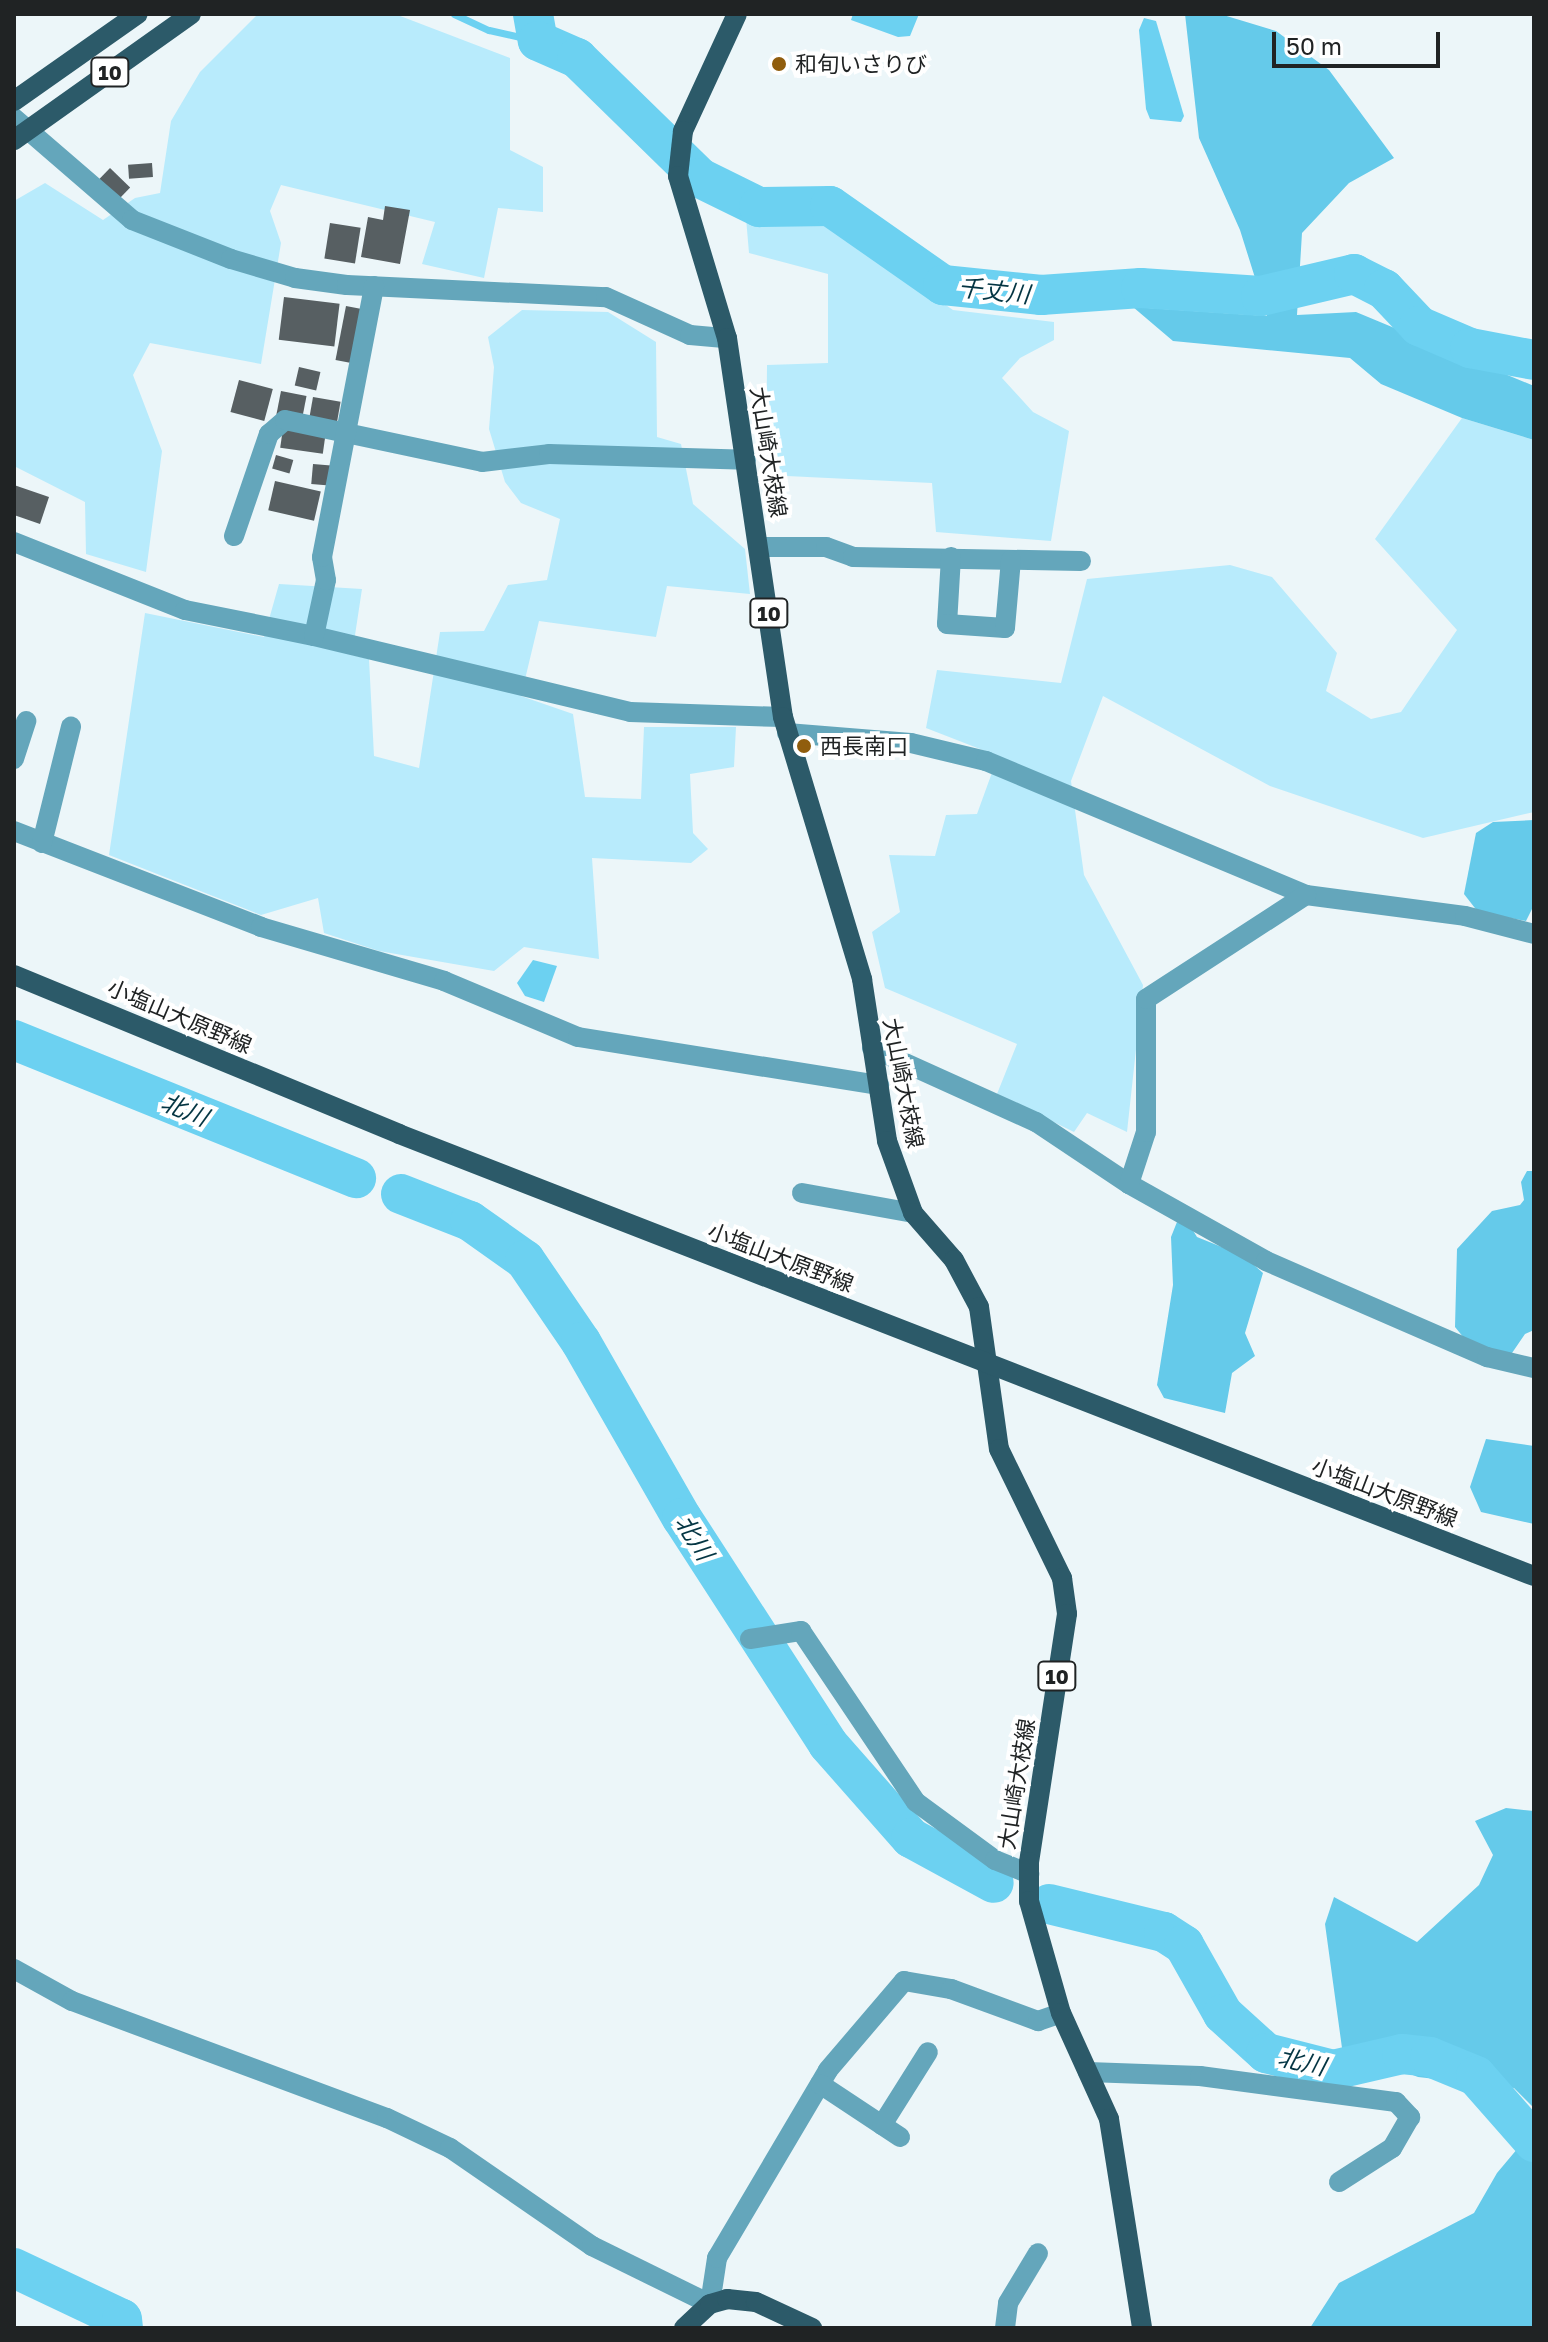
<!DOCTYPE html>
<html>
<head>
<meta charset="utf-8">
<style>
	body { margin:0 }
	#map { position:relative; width:1548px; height:2342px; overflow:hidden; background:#ecf6f9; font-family:"Golos Text","Noto Sans JP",sans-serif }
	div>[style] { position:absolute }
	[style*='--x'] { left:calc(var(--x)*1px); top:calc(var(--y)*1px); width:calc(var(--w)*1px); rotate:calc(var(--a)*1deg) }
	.green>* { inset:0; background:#b8ebfc }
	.forest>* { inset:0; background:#65caea }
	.water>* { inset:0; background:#6cd1f1 }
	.stream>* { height:7px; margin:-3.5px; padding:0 3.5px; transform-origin:3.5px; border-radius:3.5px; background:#6cd1f1 }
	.river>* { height:40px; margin:-20px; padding:0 20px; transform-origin:20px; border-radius:20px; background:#6cd1f1 }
	.building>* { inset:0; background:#575f62; transform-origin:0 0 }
	.minor>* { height:20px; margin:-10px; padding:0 10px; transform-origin:10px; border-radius:10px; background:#64a6bb }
	.major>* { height:20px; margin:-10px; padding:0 10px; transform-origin:10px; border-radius:10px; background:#2c5a69 }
	.dots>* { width:22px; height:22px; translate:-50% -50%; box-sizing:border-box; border:4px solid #fff; border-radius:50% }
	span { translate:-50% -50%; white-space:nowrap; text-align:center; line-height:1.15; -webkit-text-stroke:8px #fff; paint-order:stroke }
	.shield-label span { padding:2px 6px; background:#fff; border:2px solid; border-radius:6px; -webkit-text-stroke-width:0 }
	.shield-label { font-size:20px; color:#202324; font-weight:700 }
	.poi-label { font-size:22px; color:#202324 }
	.left { translate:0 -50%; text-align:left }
	.street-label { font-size:22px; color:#202324 }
	.water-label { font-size:24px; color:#043543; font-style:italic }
	.frame { position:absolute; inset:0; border:16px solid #202324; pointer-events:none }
	.scale { position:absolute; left:1272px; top:32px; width:168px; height:36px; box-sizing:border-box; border:4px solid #202324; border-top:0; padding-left:10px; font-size:24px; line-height:28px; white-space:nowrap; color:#202324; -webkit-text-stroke:6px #fff; paint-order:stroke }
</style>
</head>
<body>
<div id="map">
	<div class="green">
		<div style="clip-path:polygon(258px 14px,395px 14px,510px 58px,510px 150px,543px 167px,543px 212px,498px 208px,484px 278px,422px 264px,435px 222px,281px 185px,270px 211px,281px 243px,261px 364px,150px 343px,133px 375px,162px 451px,146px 572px,86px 554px,85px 502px,14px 466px,14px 201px,45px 183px,103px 220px,135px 198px,160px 193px,171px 121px,200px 72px)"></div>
		<div style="clip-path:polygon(746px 218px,821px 218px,953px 310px,1054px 322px,1054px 340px,1020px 358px,1002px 378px,1033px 412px,1069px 431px,1051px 541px,936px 532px,932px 483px,766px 475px,767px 365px,828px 363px,828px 274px,749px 253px)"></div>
		<div style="clip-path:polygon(522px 310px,608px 312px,656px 342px,657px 437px,681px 444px,693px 504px,745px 549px,750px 594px,667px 586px,656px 637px,539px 621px,521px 696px,573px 714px,585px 797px,641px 799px,644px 727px,736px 727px,734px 767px,690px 774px,693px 833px,708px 849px,691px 863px,592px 858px,599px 959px,524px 947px,494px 971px,379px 951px,324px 933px,318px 898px,261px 915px,109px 855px,145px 613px,264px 637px,279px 584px,362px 589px,352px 655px,369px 659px,374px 756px,419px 768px,440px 632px,484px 631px,508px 585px,547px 580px,560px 519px,521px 503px,505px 482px,489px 429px,494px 367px,488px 337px)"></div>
		<div style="clip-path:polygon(1462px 418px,1534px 440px,1534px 812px,1423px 838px,1270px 786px,1103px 696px,1071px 781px,1084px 875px,1143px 985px,1127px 1132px,1087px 1113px,1074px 1132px,997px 1094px,1017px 1044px,885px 988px,872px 932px,900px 912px,889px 855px,935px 856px,946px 815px,977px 814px,998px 756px,926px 728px,937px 670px,1061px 683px,1087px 579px,1230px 565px,1272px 577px,1337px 653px,1326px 691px,1371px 719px,1401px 712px,1457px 630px,1375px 539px)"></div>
	</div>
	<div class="forest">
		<div style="clip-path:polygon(1185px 14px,1220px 14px,1276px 31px,1329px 70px,1394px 158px,1349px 183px,1302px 233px,1297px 315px,1356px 312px,1534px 386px,1534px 440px,1462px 418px,1381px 384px,1350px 358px,1173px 341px,1133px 307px,1267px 316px,1240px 230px,1199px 138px)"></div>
		<div style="clip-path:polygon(1534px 820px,1534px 905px,1526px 921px,1478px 912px,1464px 894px,1476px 833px,1493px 822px)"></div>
		<div style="clip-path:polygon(1527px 1171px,1534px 1171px,1534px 1330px,1525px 1334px,1512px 1353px,1501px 1353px,1464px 1338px,1455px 1327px,1457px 1249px,1492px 1211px,1520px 1205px,1524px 1200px,1521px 1182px)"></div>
		<div style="clip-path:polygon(1177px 1222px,1189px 1224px,1197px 1237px,1244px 1256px,1263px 1273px,1245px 1333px,1255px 1356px,1232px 1373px,1225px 1413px,1164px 1398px,1157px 1385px,1173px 1285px,1171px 1237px)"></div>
		<div style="clip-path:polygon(1486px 1439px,1534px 1446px,1534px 1524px,1481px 1512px,1470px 1487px)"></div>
		<div style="clip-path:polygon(1506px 1808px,1534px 1811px,1534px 2108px,1514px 2088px,1418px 2077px,1342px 2048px,1325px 1924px,1334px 1897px,1417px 1942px,1479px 1885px,1493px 1855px,1475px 1821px)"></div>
		<div style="clip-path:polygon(1534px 2129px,1534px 2328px,1310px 2328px,1339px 2283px,1474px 2213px,1497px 2173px)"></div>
	</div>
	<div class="water">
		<div style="clip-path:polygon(853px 14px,919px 14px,910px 36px,898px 37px,851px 20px)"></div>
		<div style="clip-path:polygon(1144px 18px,1156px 21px,1184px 116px,1181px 122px,1150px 119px,1146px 109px,1139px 30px)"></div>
		<div style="clip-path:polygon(533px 960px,557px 966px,544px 1002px,525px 996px,517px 983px)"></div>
	</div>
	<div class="stream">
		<div style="--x:454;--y:14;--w:38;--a:25"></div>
		<div style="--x:489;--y:30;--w:50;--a:12.7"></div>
	</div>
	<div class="river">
		<div style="--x:533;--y:14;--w:27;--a:80"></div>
		<div style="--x:538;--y:41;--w:43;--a:23.6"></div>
		<div style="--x:577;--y:58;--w:172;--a:44.3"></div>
		<div style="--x:700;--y:178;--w:66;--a:26.2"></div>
		<div style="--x:759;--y:207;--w:71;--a:-0.8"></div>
		<div style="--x:830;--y:206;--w:138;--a:35"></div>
		<div style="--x:943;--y:285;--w:99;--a:5.8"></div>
		<div style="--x:1041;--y:295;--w:100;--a:-4"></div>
		<div style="--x:1141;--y:288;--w:120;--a:3.8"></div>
		<div style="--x:1261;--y:296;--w:96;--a:-13.3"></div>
		<div style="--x:1354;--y:274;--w:34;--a:27"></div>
		<div style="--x:1384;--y:289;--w:51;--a:46.6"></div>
		<div style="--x:1419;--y:326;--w:56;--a:23.3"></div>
		<div style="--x:1470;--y:348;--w:65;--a:10.6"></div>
		<div style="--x:14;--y:1040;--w:369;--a:22"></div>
		<div style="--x:401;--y:1194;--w:74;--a:21.4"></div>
		<div style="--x:470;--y:1221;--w:67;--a:35.3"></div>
		<div style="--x:525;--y:1260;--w:99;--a:55.7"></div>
		<div style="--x:581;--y:1342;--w:203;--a:60.2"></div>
		<div style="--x:682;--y:1518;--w:269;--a:57.1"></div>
		<div style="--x:828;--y:1744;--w:125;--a:48.6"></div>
		<div style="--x:911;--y:1838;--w:94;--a:28.5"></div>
		<div style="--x:1049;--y:1904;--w:118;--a:13.7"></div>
		<div style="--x:1164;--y:1932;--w:24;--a:33"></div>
		<div style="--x:1184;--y:1945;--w:79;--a:60.5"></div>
		<div style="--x:1223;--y:2014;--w:58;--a:42.2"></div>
		<div style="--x:1266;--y:2053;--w:69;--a:14.2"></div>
		<div style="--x:1333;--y:2070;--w:71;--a:-13.1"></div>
		<div style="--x:1402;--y:2054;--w:28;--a:6"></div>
		<div style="--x:1430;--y:2057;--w:50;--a:22.4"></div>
		<div style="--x:1476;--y:2076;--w:88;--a:48.7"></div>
		<div style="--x:14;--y:2268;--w:119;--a:25.3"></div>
		<div style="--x:122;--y:2319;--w:9;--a:84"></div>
	</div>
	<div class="building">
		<div style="left:152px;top:163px;width:14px;height:24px;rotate:86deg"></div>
		<div style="left:110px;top:168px;width:28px;height:16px;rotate:44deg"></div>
		<div style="clip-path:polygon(385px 206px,410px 210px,400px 264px,361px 257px,368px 217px,383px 220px)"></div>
		<div style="left:330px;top:223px;width:31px;height:36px;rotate:9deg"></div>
		<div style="left:284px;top:297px;width:56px;height:43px;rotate:7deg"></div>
		<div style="left:346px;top:306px;width:20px;height:55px;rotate:11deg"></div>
		<div style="left:299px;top:367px;width:22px;height:19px;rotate:13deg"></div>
		<div style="left:239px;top:380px;width:35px;height:33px;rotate:15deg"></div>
		<div style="left:281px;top:391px;width:26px;height:24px;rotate:11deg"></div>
		<div style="left:313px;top:397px;width:28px;height:21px;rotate:10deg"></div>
		<div style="left:283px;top:428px;width:43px;height:20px;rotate:8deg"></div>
		<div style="left:276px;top:455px;width:18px;height:14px;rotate:16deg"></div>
		<div style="left:313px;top:464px;width:21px;height:20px;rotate:5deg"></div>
		<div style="left:275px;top:481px;width:47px;height:30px;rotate:13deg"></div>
		<div style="clip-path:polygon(14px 485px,49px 497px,40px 524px,14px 515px)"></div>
	</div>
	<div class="minor">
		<div style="--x:14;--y:118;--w:156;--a:40.8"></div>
		<div style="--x:132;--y:220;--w:106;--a:21.5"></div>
		<div style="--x:231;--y:259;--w:67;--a:16.5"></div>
		<div style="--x:295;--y:278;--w:52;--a:7.7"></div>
		<div style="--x:347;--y:285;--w:259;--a:2.7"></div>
		<div style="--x:606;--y:297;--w:92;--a:24.3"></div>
		<div style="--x:690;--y:335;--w:37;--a:5"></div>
		<div style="--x:234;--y:536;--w:108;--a:-71.1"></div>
		<div style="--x:269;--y:434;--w:21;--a:-41"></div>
		<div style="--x:285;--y:420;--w:201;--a:12"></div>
		<div style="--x:482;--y:462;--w:67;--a:-6.8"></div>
		<div style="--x:549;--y:454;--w:197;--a:1.7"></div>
		<div style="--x:14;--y:542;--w:184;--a:21.7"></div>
		<div style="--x:185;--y:610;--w:132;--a:11.4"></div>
		<div style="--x:314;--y:636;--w:325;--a:13.5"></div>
		<div style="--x:630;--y:712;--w:153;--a:1.9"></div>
		<div style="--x:759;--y:547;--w:67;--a:0"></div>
		<div style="--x:826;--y:547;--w:29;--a:20"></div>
		<div style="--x:853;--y:557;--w:228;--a:1"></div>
		<div style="--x:951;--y:557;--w:67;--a:93.4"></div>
		<div style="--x:947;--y:624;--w:58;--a:3.9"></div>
		<div style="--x:1005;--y:628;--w:68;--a:-85"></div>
		<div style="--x:314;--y:636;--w:57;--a:-77.9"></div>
		<div style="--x:326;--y:580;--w:23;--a:-100"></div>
		<div style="--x:322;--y:557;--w:276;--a:-79.1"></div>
		<div style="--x:787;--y:733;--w:124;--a:4.6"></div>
		<div style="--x:911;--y:743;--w:77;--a:13.5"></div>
		<div style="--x:986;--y:761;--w:347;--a:22.7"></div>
		<div style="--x:1306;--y:895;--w:160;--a:7.5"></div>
		<div style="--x:1465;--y:916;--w:71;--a:14.6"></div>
		<div style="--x:14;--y:759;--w:40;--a:-72"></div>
		<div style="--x:14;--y:831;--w:265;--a:21.2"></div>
		<div style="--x:261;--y:927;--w:191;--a:16.4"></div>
		<div style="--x:444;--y:981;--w:145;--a:22.7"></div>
		<div style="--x:578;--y:1037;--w:305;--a:9.1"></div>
		<div style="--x:42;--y:843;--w:120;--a:-76"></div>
		<div style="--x:872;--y:1048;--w:180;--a:24.3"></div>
		<div style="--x:1036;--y:1122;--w:112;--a:33.7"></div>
		<div style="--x:1129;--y:1184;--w:157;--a:29.3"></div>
		<div style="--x:1266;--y:1261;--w:241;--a:23.5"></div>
		<div style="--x:1487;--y:1357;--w:48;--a:13.2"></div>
		<div style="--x:1129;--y:1184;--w:55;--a:-71.9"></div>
		<div style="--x:1146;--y:1132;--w:133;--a:-90"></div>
		<div style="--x:1146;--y:999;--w:191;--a:-33"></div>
		<div style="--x:802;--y:1193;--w:113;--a:10.2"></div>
		<div style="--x:750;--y:1639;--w:52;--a:-8.9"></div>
		<div style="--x:801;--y:1631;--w:206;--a:56.1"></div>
		<div style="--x:916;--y:1802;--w:98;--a:36.3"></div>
		<div style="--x:995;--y:1860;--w:37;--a:22"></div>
		<div style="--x:14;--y:1969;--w:66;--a:28.9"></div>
		<div style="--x:72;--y:2001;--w:336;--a:20.4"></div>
		<div style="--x:387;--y:2118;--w:70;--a:25.5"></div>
		<div style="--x:450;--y:2148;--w:173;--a:34.6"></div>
		<div style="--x:592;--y:2246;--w:131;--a:26.2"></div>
		<div style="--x:710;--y:2304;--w:47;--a:-81.3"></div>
		<div style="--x:717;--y:2258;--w:218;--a:-59.4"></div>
		<div style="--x:828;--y:2070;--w:117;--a:-49.5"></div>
		<div style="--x:904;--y:1981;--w:48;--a:9.7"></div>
		<div style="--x:951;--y:1989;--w:93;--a:20.2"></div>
		<div style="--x:1038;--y:2021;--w:24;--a:-19"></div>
		<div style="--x:1088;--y:2072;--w:112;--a:2"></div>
		<div style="--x:1200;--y:2076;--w:198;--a:7.6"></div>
		<div style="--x:1396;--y:2102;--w:21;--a:47"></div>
		<div style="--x:1410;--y:2117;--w:36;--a:120"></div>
		<div style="--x:1392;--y:2148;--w:63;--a:147.3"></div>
		<div style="--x:820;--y:2084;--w:96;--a:33.5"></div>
		<div style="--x:882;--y:2125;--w:86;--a:-57.8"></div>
		<div style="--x:1005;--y:2328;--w:25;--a:-83"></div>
		<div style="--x:1008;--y:2303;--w:58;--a:-59"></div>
	</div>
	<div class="major">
		<div style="--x:737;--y:14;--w:129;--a:114.8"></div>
		<div style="--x:683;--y:131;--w:45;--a:96.3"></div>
		<div style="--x:678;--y:176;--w:169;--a:73.2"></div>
		<div style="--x:727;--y:338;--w:383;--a:81.6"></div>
		<div style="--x:783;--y:717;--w:274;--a:73.2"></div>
		<div style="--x:862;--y:979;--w:164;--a:81.2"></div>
		<div style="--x:887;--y:1141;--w:77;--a:70.1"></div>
		<div style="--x:913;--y:1213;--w:62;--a:48.9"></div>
		<div style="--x:954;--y:1260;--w:53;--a:62"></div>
		<div style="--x:979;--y:1307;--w:143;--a:82"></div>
		<div style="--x:999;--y:1449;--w:144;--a:64"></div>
		<div style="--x:1062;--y:1578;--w:36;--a:82"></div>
		<div style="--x:1067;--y:1614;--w:251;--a:98.7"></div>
		<div style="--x:1029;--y:1862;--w:39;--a:90"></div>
		<div style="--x:1029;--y:1901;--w:116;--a:74.1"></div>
		<div style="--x:1061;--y:2013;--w:116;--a:65.6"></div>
		<div style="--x:1109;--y:2119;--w:212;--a:81"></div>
		<div style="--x:14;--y:101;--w:151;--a:-35.1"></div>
		<div style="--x:14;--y:140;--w:217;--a:-35.4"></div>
		<div style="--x:14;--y:975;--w:417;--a:22.4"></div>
		<div style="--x:399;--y:1134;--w:1218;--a:21.28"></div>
		<div style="--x:684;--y:2328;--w:35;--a:-43"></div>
		<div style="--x:710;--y:2304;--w:18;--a:-16"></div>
		<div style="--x:727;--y:2299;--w:29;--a:6"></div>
		<div style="--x:756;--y:2302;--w:62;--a:24.9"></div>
	</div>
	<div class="dots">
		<div style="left:779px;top:64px;background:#905d0d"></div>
		<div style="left:804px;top:746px;background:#905d0d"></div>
	</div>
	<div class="shield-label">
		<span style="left:110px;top:72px">10</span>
		<span style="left:769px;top:613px">10</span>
		<span style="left:1057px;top:1676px">10</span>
	</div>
	<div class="poi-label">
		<span class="left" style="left:795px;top:64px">和旬いさりび</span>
		<span class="left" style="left:820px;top:746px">西長南口</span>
	</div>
	<div class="street-label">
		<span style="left:769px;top:452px;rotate:81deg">大山崎大枝線</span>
		<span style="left:180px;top:1016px;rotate:23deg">小塩山大原野線</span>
		<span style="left:904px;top:1083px;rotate:79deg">大山崎大枝線</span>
		<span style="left:781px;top:1257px;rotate:21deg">小塩山大原野線</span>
		<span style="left:1385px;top:1492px;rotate:21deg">小塩山大原野線</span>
		<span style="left:1016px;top:1784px;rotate:-81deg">大山崎大枝線</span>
	</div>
	<div class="water-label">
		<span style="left:994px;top:290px;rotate:6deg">千丈川</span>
		<span style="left:185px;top:1109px;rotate:22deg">北川</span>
		<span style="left:695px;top:1537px;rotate:58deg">北川</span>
		<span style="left:1302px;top:2061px;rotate:13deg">北川</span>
	</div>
	<div class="frame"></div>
	<div class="scale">50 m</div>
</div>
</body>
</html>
